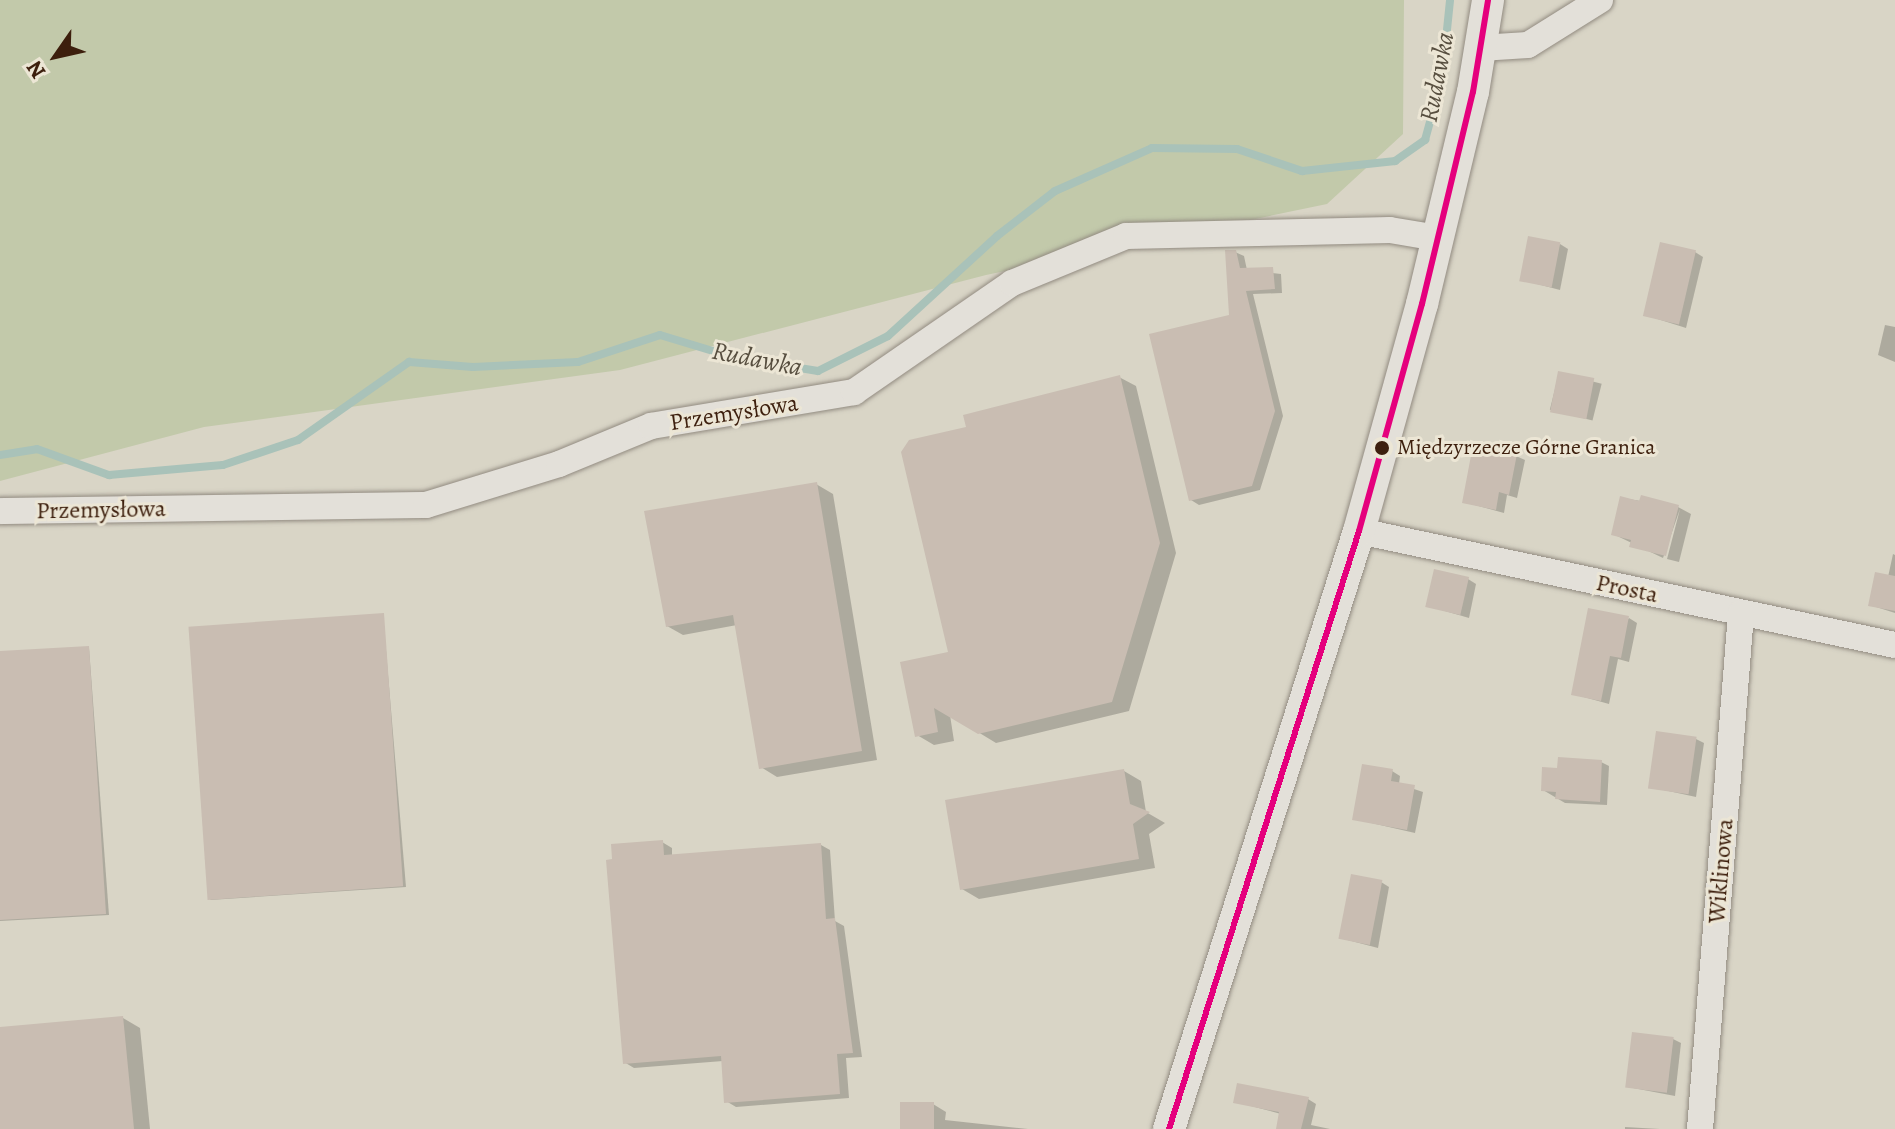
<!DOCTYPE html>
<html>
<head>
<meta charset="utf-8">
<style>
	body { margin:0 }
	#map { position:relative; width:1895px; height:1129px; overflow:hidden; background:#d9d5c6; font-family:Alegreya,serif }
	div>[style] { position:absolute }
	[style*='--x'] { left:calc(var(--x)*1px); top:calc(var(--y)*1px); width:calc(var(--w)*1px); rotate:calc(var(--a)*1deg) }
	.green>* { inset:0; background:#c2c9aa }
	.shadow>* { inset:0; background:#0003; transform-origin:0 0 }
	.stream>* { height:8px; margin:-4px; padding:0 4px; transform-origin:4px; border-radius:4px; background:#a9c2b9 }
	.building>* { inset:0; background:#c9bdb2; transform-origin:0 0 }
	.roads { filter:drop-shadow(0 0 2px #928b81) drop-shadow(0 0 2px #928b81) }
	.minor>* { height:26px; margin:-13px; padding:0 13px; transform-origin:13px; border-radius:13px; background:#e3e0d9 }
	.tertiary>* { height:32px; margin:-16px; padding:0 16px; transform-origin:16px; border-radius:16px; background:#e3e0d9 }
	.bus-1>* { height:6px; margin:-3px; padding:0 3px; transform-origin:3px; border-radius:3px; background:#e5007d }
	.dots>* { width:22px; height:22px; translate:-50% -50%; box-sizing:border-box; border:4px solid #ece6d5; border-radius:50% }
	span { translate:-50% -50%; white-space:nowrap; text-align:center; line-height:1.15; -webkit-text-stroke:6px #ece6d5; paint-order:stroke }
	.bus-label { font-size:22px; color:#3d1f0d }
	.left { translate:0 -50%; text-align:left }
	.street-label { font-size:24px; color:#3d1f0d }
	.water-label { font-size:26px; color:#574e3f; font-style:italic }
	.north { position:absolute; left:16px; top:16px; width:80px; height:80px; -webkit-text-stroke:6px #ece6d5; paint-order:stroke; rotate:236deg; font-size:22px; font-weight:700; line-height:32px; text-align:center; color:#3d1f0d }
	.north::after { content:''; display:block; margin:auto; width:28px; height:36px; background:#3d1f0d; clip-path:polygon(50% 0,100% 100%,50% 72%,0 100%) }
</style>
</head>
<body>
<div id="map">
	<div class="green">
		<div style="clip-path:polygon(0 0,1404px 0,1403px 134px,1327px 204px,986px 275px,620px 370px,204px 427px,0 481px)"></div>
	</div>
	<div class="shadow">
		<div style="clip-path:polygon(1560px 244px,1568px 249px,1560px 290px,1522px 280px)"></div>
		<div style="clip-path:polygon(1235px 252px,1244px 256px,1247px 270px,1281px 274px,1282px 293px,1253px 294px,1283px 416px,1260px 490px,1199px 505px,1191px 500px,1231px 316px)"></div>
		<div style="clip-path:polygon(1695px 252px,1703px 257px,1686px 328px,1645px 315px)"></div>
		<div style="clip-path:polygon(1885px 325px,1895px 327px,1895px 362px,1878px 355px)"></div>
		<div style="left:1559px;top:373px;width:44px;height:38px;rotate:14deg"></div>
		<div style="clip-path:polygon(1119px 377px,1136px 386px,1176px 553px,1129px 711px,996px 743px,950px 715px,954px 741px,934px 745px,917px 735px,950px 653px,968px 428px)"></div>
		<div style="clip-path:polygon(1516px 456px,1525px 460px,1517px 498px,1507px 495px,1504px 513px,1464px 502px)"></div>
		<div style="clip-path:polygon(816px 484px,833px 494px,877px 760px,777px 777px,761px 767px,737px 625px,683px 635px,667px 626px)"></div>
		<div style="clip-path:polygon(1622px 498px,1678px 507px,1691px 514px,1679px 562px,1667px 559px,1680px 509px,1663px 558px,1613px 534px)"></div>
		<div style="clip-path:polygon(1893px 554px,1895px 555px,1895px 613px,1870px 605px,1888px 577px)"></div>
		<div style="clip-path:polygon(1468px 579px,1476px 584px,1469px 618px,1428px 606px)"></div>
		<div style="clip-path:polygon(383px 615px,406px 887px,210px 900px)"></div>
		<div style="clip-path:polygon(1629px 618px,1637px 623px,1629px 662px,1618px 659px,1609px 704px,1573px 694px)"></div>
		<div style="clip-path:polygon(89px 648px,109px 915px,0 921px,0 653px)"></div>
		<div style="clip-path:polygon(1696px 739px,1704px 743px,1696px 797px,1650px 787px)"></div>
		<div style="clip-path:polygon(1601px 762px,1609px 766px,1607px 805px,1565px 803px,1543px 790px,1559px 770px)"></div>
		<div style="clip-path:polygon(1124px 771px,1141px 781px,1146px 812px,1165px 823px,1149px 834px,1155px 868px,979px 899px,962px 889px)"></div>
		<div style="clip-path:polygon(1392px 771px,1400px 776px,1399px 784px,1423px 792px,1415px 833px,1354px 819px)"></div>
		<div style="clip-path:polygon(662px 842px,672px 848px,672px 856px,821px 845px,830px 850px,835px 921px,844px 926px,862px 1057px,846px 1058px,849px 1098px,736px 1107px,726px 1101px,723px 1061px,634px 1068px,624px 1062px)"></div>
		<div style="clip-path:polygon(1381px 882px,1389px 887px,1378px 948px,1340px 938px)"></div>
		<div style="clip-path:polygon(123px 1018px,140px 1028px,150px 1129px,0 1129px,0 1029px)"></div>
		<div style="clip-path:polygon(1673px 1039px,1681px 1043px,1675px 1096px,1628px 1087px)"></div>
		<div style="clip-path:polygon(1308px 1099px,1316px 1104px,1311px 1125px,1330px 1129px,1278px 1129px,1281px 1114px,1236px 1102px)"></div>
		<div style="clip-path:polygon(933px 1104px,946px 1112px,945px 1120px,1028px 1129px,902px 1129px)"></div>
		<div style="clip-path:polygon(1625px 1127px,1660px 1129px,1625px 1129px)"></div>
	</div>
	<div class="stream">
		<div style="--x:0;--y:455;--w:37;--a:-9"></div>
		<div style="--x:37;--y:449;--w:77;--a:19.9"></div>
		<div style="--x:109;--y:475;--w:114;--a:-5"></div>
		<div style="--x:223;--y:465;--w:79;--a:-18.4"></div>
		<div style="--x:298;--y:440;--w:136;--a:-35.1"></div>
		<div style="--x:409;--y:362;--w:64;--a:4.5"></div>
		<div style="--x:473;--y:367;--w:105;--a:-2.7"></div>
		<div style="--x:578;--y:362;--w:86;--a:-18.2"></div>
		<div style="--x:660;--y:335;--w:76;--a:16.8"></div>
		<div style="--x:733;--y:357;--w:86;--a:9.4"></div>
		<div style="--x:818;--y:371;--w:78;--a:-26.6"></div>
		<div style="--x:888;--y:336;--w:148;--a:-42.5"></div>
		<div style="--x:997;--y:236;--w:73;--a:-37.8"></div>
		<div style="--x:1055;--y:191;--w:106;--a:-23.9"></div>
		<div style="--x:1152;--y:148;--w:85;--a:0.7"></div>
		<div style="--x:1237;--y:149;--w:69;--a:18.7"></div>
		<div style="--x:1302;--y:171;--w:94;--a:-6.1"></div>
		<div style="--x:1395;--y:161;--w:37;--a:-35"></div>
		<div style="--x:1425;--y:140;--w:64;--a:-74.7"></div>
		<div style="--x:1442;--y:78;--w:78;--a:-84.1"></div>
	</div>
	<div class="building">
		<div style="left:1528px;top:236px;width:33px;height:46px;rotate:11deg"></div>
		<div style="left:1660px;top:242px;width:37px;height:76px;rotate:13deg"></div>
		<div style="clip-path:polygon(1225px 250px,1236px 250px,1240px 268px,1273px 267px,1275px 289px,1246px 291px,1275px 411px,1252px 486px,1189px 501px,1149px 334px,1229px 315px)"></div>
		<div style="left:1558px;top:371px;width:37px;height:42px;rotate:11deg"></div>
		<div style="clip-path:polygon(1120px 375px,1160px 543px,1112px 702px,978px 734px,934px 708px,938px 732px,915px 737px,900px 662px,948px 652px,901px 452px,909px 440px,966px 427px,963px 415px)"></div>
		<div style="clip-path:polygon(1473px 445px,1517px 454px,1509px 495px,1499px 492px,1496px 510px,1462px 503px)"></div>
		<div style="clip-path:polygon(817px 482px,862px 751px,759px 769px,733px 615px,666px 627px,644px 511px)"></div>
		<div style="clip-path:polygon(1641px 495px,1679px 505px,1666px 556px,1629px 547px,1631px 540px,1611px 535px,1620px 496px,1639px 501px)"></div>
		<div style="left:1434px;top:569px;width:36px;height:39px;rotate:13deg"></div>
		<div style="clip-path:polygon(1875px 572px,1895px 576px,1895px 611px,1868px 606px)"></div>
		<div style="clip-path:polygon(1588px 608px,1629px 616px,1621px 658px,1610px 656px,1601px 701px,1571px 695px)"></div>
		<div style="left:384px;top:613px;width:274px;height:196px;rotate:86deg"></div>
		<div style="clip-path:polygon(89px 646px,106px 914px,0 920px,0 651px)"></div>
		<div style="left:1656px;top:731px;width:41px;height:58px;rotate:8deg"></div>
		<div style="clip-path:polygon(1558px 757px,1602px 760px,1600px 802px,1555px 799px,1556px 792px,1541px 791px,1542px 767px,1557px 768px)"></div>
		<div style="clip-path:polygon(1362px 764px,1393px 769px,1391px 781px,1415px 785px,1407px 830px,1352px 820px)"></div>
		<div style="clip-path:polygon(1124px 769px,1130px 804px,1150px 812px,1133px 824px,1139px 859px,960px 890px,945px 800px)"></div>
		<div style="clip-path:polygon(663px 840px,664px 855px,821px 843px,826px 919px,835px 918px,853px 1053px,837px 1054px,840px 1094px,724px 1103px,721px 1056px,623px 1064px,606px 860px,612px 859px,611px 844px)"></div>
		<div style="left:1351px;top:874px;width:32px;height:66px;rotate:11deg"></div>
		<div style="clip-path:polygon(123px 1016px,134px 1129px,0 1129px,0 1027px)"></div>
		<div style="left:1632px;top:1032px;width:42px;height:56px;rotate:7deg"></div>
		<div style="clip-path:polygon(1237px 1083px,1309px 1097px,1301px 1129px,1276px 1129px,1279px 1112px,1233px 1103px)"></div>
		<div style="left:900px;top:1102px;width:34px;height:27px"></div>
	</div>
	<div class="roads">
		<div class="minor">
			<div style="--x:1480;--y:48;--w:48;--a:-3.6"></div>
			<div style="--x:1528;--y:45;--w:85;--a:-32"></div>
			<div style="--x:0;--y:511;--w:426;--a:-0.8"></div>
			<div style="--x:426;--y:505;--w:139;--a:-17.1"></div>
			<div style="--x:559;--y:464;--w:100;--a:-22.4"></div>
			<div style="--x:651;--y:426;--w:206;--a:-9.5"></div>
			<div style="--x:854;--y:392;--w:192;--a:-34.6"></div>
			<div style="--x:1012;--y:283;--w:123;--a:-22.4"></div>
			<div style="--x:1126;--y:236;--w:264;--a:-1.3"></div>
			<div style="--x:1390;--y:230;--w:49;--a:9.5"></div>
			<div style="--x:1359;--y:531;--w:548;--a:12.01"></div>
			<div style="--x:1700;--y:1129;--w:517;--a:-85.45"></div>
		</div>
		<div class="tertiary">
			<div style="--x:1169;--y:1129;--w:627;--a:-72.37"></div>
			<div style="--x:1359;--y:531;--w:236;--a:-74.5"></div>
			<div style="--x:1422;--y:304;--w:218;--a:-76.5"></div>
			<div style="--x:1473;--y:92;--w:93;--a:-80.7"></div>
		</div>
	</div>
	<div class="bus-1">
		<div style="--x:1169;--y:1129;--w:627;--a:-72.37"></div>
		<div style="--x:1359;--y:531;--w:236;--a:-74.5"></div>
		<div style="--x:1422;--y:304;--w:218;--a:-76.5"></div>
		<div style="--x:1473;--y:92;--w:93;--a:-80.7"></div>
	</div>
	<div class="dots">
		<div style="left:1382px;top:448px;background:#3d1f0d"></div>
	</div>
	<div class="bus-label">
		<span class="left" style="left:1397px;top:448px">Międzyrzecze Górne Granica</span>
	</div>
	<div class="street-label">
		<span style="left:734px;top:413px;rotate:-9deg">Przemysłowa</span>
		<span style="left:101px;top:510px;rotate:-1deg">Przemysłowa</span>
		<span style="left:1627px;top:589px;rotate:12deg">Prosta</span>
		<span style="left:1721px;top:871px;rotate:-85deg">Wiklinowa</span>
	</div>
	<div class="water-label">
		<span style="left:1437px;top:77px;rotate:-79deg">Rudawka</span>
		<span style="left:757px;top:359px;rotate:11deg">Rudawka</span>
	</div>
	<div class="north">N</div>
</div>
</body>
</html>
